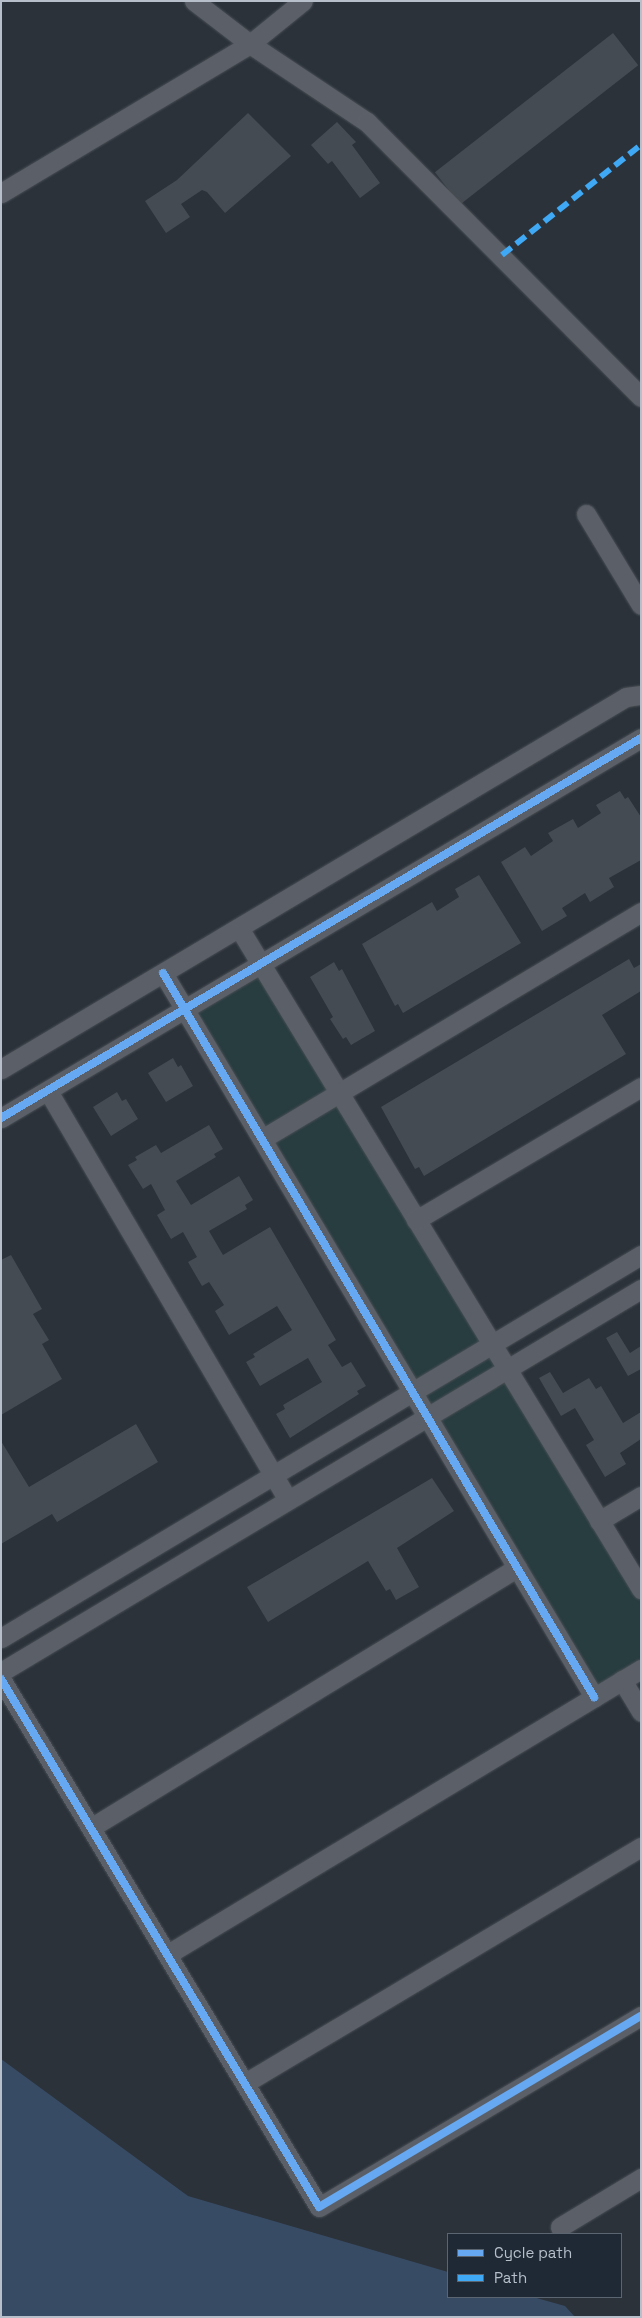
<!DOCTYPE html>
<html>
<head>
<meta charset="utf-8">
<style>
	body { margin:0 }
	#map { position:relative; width:642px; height:2318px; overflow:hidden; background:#2b323a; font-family:"Space Grotesk",sans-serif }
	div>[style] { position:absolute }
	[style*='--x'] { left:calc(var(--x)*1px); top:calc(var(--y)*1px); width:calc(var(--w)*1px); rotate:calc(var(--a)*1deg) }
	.green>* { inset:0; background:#283d40 }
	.water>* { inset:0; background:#384b64 }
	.building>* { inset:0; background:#454b52; transform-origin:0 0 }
	.roads { filter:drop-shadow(0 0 1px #494e54) drop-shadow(0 0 1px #494e54) }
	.minor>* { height:19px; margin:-9.5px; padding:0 9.5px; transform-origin:9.5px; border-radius:9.5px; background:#5b6068 }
	.quiet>* { height:6px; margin-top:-3px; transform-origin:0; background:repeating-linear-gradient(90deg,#3fa9f5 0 12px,transparent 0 18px) }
	.cycleway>* { height:8px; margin:-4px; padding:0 4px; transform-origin:4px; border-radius:4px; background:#66a8f1 }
	span { translate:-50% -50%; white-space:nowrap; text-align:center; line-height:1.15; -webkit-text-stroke:4px #1e2935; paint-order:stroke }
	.frame { position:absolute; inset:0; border:2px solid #b6bfca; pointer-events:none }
	.legend { position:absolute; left:447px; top:2233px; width:175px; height:65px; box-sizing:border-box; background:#1e2935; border:1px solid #5b6571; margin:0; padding:6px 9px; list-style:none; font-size:15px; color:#b6bfca }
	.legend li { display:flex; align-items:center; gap:10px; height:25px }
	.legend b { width:25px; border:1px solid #5b6571 }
</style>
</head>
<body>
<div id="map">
	<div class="green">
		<div style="clip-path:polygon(260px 963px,641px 1589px,641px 1669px,594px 1697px,184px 1008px)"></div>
	</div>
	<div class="water">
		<div style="clip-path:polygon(1px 2059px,188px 2196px,448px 2272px,448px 2297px,533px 2297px,565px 2306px,575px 2317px,1px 2317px)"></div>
	</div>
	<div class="building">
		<div style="left:613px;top:33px;width:41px;height:226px;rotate:52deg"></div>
		<div style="clip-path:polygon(248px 113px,291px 156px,225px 213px,207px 192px,202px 190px,181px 204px,190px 217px,166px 233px,145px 201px,177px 180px)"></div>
		<div style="clip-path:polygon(337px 122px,356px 142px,352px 145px,380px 183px,360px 198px,332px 161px,328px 164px,311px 145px)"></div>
		<div style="clip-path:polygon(620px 791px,625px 799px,628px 797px,641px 817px,641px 860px,609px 878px,614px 887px,590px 902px,585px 893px,562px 908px,567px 916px,542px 931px,501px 862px,525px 847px,531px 856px,553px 841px,548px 833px,573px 819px,578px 828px,601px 813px,596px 805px)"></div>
		<div style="clip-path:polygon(479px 875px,521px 943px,403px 1013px,398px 1004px,395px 1006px,362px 944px,432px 902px,437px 911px,459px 897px,455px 889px)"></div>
		<div style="clip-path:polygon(629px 959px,634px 968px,641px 964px,641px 991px,602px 1015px,626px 1054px,424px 1176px,419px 1167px,415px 1169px,381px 1107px)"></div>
		<div style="clip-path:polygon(334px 962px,339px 971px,342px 969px,375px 1031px,351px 1045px,346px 1037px,343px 1039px,330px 1019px,333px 1017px,310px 977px)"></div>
		<div style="clip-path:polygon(173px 1058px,178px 1067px,181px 1065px,193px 1086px,166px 1102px,148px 1073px)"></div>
		<div style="clip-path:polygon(117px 1092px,122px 1101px,126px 1099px,138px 1119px,111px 1136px,93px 1107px)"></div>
		<div style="clip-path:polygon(209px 1125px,223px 1149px,214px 1154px,216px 1157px,176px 1181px,191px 1205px,239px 1176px,253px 1200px,245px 1205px,247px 1209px,209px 1231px,223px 1255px,270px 1227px,336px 1340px,328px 1345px,342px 1367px,351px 1362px,366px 1386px,357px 1391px,359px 1394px,290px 1438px,276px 1414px,285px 1409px,283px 1405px,322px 1382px,308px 1358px,260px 1386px,246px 1362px,255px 1357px,253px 1354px,292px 1330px,277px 1306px,229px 1335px,215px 1311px,224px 1305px,209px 1282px,202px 1286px,188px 1262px,197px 1257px,183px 1232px,171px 1239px,157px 1215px,165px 1210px,151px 1184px,143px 1189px,128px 1165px,137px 1160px,135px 1157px,156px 1145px,161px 1153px)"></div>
		<div style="clip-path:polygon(11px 1255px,42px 1309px,33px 1314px,49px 1340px,42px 1344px,62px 1379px,1px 1415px,1px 1260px)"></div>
		<div style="clip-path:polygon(617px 1332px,630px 1353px,641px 1346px,641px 1369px,628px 1376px,606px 1338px)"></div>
		<div style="clip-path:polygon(550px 1372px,563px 1393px,589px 1378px,596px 1389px,601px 1386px,623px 1423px,641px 1412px,641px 1439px,620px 1453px,626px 1464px,605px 1477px,586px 1445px,594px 1440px,575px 1408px,561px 1416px,539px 1378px)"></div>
		<div style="clip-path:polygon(136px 1424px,158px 1462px,57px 1522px,52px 1514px,1px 1544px,1px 1441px,29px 1487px)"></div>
		<div style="clip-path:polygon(432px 1478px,454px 1511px,397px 1548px,419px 1587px,396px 1600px,390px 1589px,386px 1591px,368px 1561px,268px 1622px,247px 1587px)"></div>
	</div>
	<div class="roads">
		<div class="minor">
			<div style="--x:194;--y:1;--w:71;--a:37.5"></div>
			<div style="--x:250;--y:44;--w:141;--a:33.7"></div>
			<div style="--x:367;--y:122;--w:388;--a:45.1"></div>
			<div style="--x:1;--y:193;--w:290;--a:-30.9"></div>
			<div style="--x:250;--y:44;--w:68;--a:-39.1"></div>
			<div style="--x:586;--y:514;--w:106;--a:58.9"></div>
			<div style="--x:239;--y:928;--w:774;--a:58.69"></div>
			<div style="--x:163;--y:973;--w:843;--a:59.23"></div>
			<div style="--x:1;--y:1069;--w:727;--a:-30.76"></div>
			<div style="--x:626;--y:697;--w:15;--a:-8"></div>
			<div style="--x:48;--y:1091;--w:474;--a:59.6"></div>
			<div style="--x:1;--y:1118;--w:744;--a:-30.7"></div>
			<div style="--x:262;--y:1139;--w:442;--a:-30.9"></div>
			<div style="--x:416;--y:1220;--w:261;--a:-30.6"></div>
			<div style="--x:599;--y:1521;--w:49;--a:-30.8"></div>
			<div style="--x:1;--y:1638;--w:746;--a:-30.9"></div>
			<div style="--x:1;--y:1672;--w:746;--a:-30.9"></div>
			<div style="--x:1;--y:1679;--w:616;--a:58.94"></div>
			<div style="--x:319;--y:2207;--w:374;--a:-30.7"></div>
			<div style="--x:622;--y:1680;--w:37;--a:59"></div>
			<div style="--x:92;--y:1827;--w:498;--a:-31.4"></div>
			<div style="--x:168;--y:1954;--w:552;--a:-31.07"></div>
			<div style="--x:245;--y:2083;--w:461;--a:-30.8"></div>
			<div style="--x:560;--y:2227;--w:95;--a:-31.2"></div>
		</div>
	</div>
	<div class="quiet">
		<div style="--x:502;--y:255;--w:177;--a:-38.4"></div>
	</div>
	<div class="cycleway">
		<div style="--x:163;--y:973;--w:843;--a:59.23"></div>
		<div style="--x:1;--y:1118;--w:744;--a:-30.7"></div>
		<div style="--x:1;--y:1679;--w:616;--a:58.94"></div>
		<div style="--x:319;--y:2207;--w:374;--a:-30.7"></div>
	</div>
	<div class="frame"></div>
	<ul class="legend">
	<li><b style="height:6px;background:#66a8f1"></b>Cycle path</li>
	<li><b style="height:6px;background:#3fa9f5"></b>Path</li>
	</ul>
</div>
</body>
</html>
